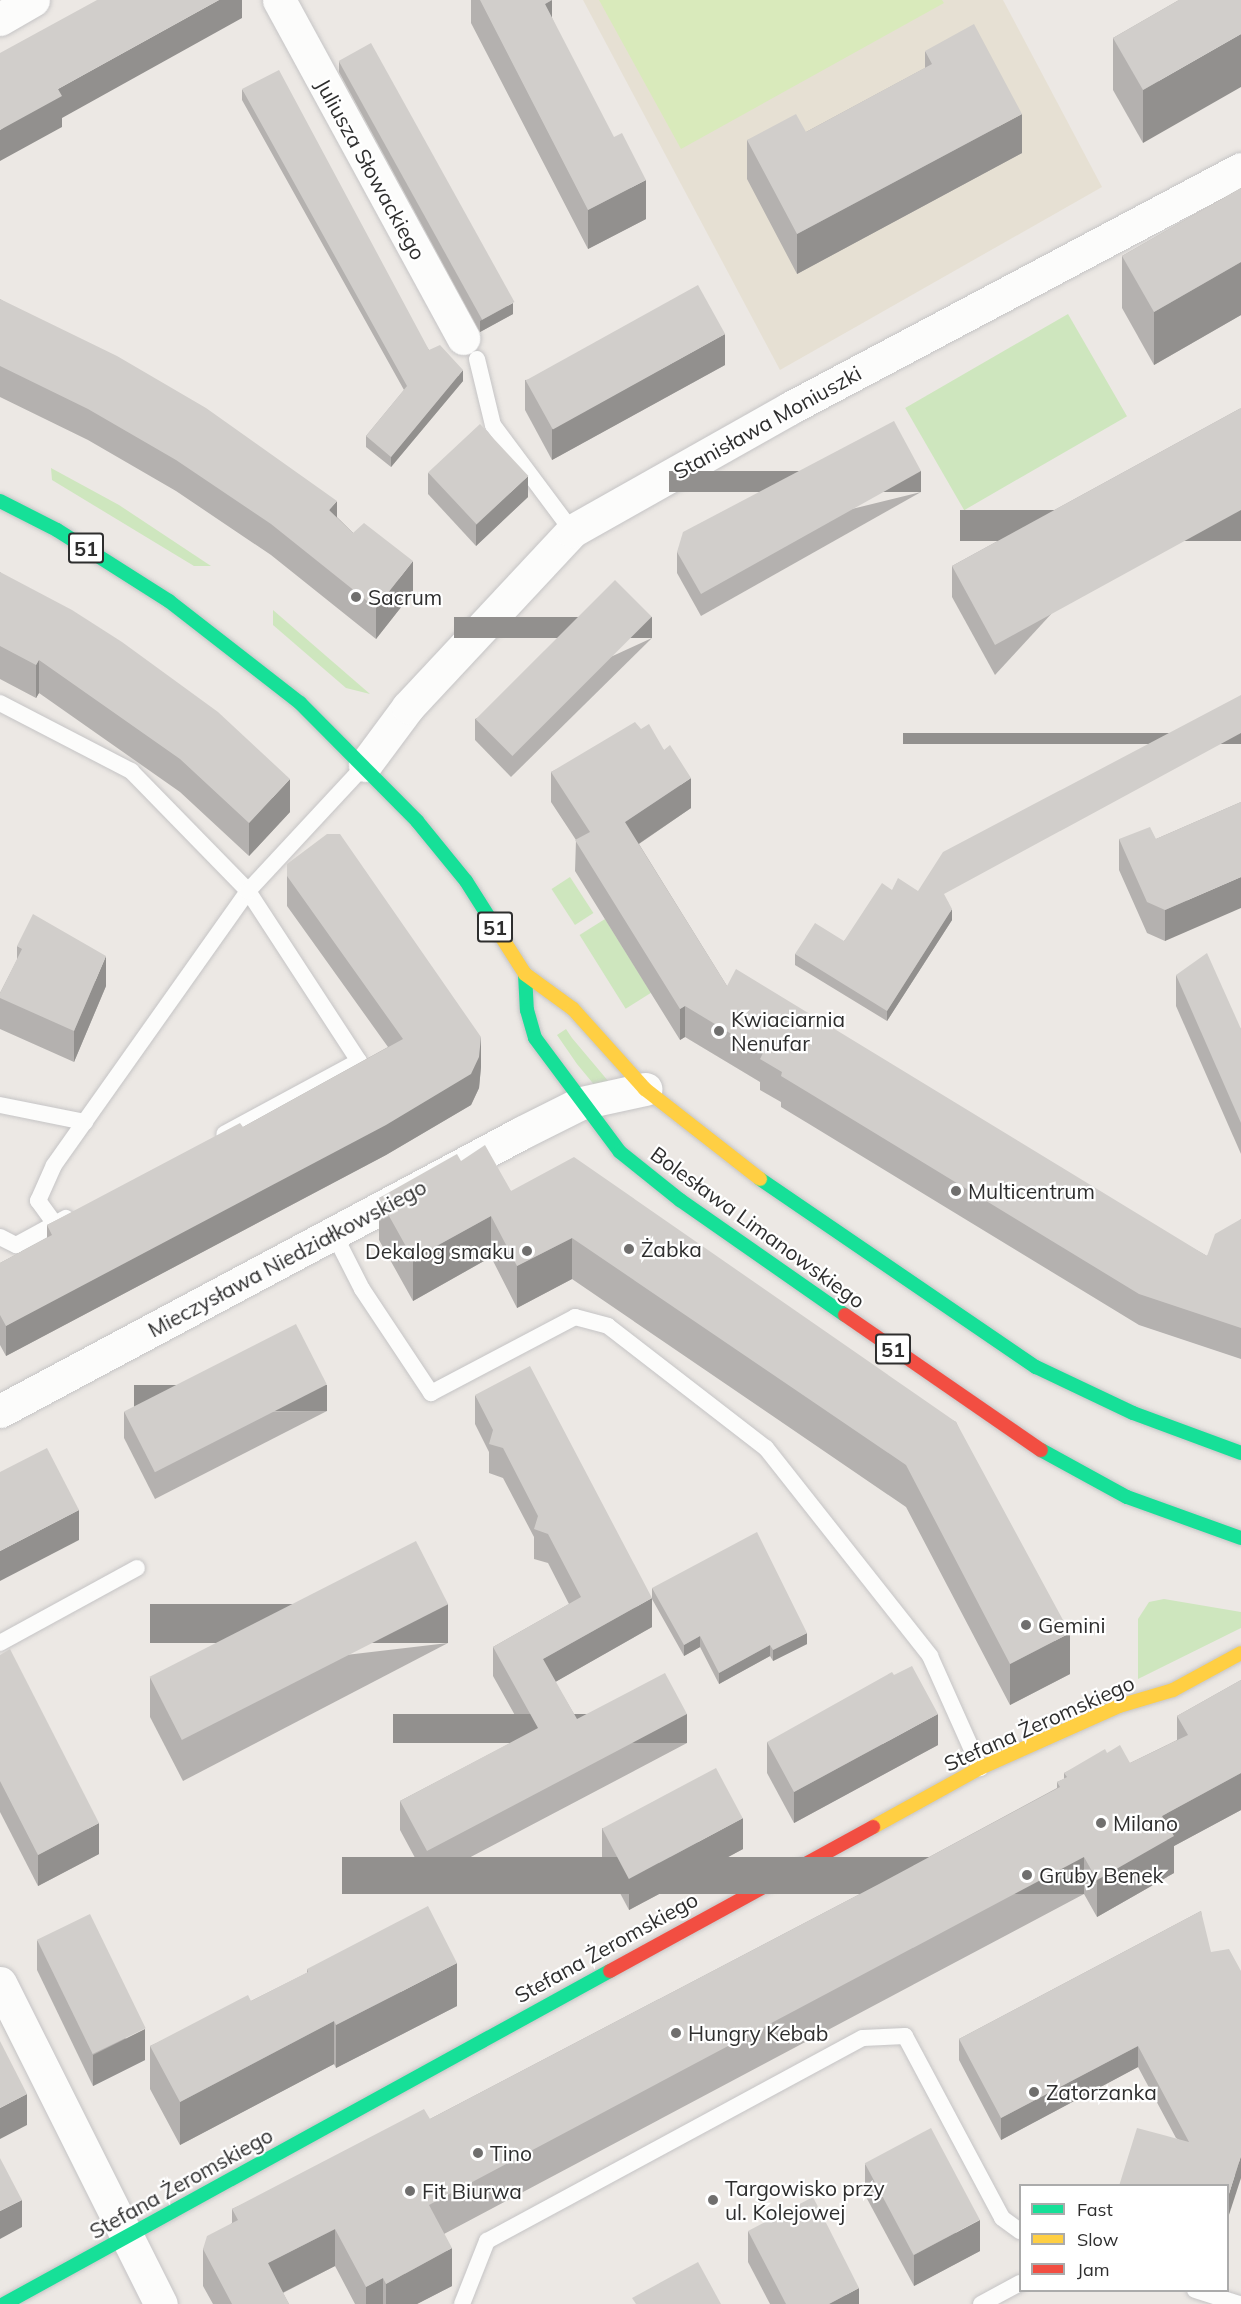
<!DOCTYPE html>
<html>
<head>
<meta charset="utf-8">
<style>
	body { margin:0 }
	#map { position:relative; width:1241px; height:2304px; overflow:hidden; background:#ece8e4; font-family:Mulish,sans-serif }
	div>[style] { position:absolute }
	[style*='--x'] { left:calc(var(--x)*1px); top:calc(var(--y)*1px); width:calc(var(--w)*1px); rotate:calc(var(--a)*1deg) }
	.education>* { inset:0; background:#e6e0d3 }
	.green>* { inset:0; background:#cee6be; transform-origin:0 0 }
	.pitch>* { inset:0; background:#d9eabb }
	.roads { filter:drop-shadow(0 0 2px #c5c4c5) drop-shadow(0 0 2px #c5c4c5) }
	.lane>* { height:16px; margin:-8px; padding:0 8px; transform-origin:8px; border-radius:8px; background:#fcfcfb }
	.street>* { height:33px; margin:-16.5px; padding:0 16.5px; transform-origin:16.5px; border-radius:16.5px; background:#fcfcfb }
	.fast>* { height:14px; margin:-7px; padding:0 7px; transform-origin:7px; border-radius:7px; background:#16e098 }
	.slow>* { height:14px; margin:-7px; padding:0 7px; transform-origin:7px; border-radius:7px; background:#ffcf43 }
	.jam>* { height:14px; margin:-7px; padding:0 7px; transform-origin:7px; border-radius:7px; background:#f24e42 }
	.wall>* { inset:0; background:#b4b1af }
	.shaded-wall>* { inset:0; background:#92908e; transform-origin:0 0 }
	.building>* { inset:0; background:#d1cecb; transform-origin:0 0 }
	.dots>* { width:16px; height:16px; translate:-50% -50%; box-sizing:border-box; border:3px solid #fff; border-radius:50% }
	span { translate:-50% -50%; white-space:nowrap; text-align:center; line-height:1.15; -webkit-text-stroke:4.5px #fff; paint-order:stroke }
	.shield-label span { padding:2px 4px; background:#fff; border:2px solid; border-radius:4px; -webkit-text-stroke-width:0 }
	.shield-label { font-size:20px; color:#2e2e2e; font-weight:700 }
	.street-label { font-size:21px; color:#2e2e2e }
	.poi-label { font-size:21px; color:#2e2e2e }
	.left { translate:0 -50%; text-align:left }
	.right { translate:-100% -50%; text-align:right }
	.legend { position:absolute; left:1019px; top:2184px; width:210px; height:108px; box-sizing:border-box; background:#fff; border:2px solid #ababab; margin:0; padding:8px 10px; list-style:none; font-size:18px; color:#2e2e2e }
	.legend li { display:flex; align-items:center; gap:12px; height:30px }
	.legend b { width:30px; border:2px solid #ababab }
</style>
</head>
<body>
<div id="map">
	<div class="education">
		<div style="clip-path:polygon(583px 0,1003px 0,1102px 187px,780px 370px)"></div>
	</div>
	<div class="green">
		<div style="left:1068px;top:314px;width:118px;height:188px;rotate:60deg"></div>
		<div style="clip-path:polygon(51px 468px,119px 505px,211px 566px,194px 566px,52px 480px)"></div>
		<div style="clip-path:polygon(273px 610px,370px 694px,346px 688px,273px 625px)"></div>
		<div style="left:570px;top:877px;width:43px;height:22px;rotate:57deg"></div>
		<div style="left:605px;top:919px;width:87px;height:30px;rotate:58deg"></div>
		<div style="clip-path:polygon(566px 1029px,572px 1038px,609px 1082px,596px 1087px,577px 1064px,557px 1035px)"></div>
		<div style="clip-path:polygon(1164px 1599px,1241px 1612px,1241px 1628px,1138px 1679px,1138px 1619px,1149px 1602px)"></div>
	</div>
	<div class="pitch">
		<div style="clip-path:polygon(599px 0,942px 0,944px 3px,681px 149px)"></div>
	</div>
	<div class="roads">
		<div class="lane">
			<div style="--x:477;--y:359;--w:68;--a:76.4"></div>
			<div style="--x:493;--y:425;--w:132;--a:53.3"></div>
			<div style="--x:0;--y:703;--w:148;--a:27.4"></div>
			<div style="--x:131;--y:771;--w:168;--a:45.7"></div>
			<div style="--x:248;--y:891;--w:203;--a:56.9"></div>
			<div style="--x:359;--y:1061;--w:153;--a:151.6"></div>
			<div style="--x:0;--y:1105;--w:87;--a:11.3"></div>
			<div style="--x:55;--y:1224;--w:29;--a:-126"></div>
			<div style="--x:38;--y:1201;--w:39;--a:-66"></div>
			<div style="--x:54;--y:1165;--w:336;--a:-54.7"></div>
			<div style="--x:248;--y:891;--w:172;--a:-47.1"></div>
			<div style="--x:333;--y:1232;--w:64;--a:63"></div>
			<div style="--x:362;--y:1289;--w:125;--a:56.4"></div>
			<div style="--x:431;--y:1393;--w:163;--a:-27.8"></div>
			<div style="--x:575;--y:1317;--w:34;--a:15"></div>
			<div style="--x:608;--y:1326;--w:200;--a:37.7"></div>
			<div style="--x:766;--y:1448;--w:265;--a:51.7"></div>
			<div style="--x:930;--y:1656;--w:123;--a:65.9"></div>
			<div style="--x:0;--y:1237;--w:18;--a:27"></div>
			<div style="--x:16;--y:1245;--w:57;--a:-28.4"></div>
			<div style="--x:0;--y:1643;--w:156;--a:-28.7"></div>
			<div style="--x:1195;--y:2290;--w:46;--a:17.7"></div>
			<div style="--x:462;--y:2304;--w:68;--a:-68.4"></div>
			<div style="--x:487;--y:2241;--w:427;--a:-28.4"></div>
			<div style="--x:863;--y:2038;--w:42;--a:-2.7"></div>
			<div style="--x:905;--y:2036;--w:206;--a:61.9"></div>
			<div style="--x:1002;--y:2218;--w:22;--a:36"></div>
			<div style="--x:981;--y:2304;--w:44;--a:-28.3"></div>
		</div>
		<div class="street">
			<div style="--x:279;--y:0;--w:385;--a:61.4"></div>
			<div style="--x:0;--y:19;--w:38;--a:-30"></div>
			<div style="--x:365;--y:765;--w:72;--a:-53.4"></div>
			<div style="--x:408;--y:707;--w:241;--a:-47"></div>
			<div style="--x:572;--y:531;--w:250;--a:-29.4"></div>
			<div style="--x:790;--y:408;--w:510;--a:-27.92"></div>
			<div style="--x:0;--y:1411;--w:591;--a:-28.08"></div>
			<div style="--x:521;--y:1133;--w:67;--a:-26.6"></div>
			<div style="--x:581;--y:1103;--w:66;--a:-12.3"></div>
			<div style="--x:0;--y:1983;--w:359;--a:63.4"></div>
		</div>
		<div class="fast">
			<div style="--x:0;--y:501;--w:64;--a:27"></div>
			<div style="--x:57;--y:530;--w:133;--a:32.4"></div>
			<div style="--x:169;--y:601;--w:166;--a:37.9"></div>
			<div style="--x:300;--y:703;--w:166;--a:45.2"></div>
			<div style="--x:417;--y:821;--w:77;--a:50.8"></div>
			<div style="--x:466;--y:881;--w:45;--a:57.7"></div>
			<div style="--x:525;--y:974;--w:36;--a:87"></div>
			<div style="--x:527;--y:1010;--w:29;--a:74"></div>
			<div style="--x:535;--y:1038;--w:142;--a:53.3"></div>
			<div style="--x:620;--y:1152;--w:77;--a:38.7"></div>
			<div style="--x:680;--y:1200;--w:201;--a:34.9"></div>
			<div style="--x:760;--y:1179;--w:334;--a:34.3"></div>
			<div style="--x:1036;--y:1367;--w:107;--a:25.4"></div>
			<div style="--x:1133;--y:1413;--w:115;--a:20.3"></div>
			<div style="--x:1041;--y:1450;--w:98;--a:28.7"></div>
			<div style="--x:1127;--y:1497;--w:121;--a:19.8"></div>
			<div style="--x:4;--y:2304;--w:691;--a:-28.79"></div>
		</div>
		<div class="slow">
			<div style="--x:490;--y:919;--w:65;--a:57.5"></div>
			<div style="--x:525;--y:974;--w:59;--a:36.1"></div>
			<div style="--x:573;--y:1009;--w:108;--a:48"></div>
			<div style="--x:645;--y:1089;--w:146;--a:38"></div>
			<div style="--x:873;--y:1827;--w:122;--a:-28.9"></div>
			<div style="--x:980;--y:1768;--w:152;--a:-24"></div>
			<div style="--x:1119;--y:1706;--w:56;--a:-16.5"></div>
			<div style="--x:1173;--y:1690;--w:77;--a:-28.6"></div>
		</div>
		<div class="jam">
			<div style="--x:845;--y:1315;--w:238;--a:34.6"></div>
			<div style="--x:610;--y:1971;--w:300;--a:-28.7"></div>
		</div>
	</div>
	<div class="wall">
		<div style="clip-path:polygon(471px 0,552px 0,552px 18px,646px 219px,588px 249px,471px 23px)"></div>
		<div style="clip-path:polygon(1179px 0,1143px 143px,1113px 90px,1113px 38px)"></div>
		<div style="clip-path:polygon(925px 51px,1022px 153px,797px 274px,747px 179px,747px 140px,806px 132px,925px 68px)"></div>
		<div style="clip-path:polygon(339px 61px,513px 314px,480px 332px,339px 72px)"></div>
		<div style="clip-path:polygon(242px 89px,429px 350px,463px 381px,391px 467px,366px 447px,366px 436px,404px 390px,242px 100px)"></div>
		<div style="clip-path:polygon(1241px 188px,1241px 315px,1154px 365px,1122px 308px,1122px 256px)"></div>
		<div style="clip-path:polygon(0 299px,337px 517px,413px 592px,376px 639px,271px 555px,176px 491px,88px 440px,0 397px)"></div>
		<div style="clip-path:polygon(725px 365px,552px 460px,525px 410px,525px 380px)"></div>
		<div style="clip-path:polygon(1241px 408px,995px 675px,952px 597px,952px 566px)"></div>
		<div style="clip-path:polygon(428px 473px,528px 497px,476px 546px,428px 494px)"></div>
		<div style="clip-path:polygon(921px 492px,701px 616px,677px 573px,677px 552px)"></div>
		<div style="clip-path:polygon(0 572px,290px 812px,249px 856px,180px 792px,39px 693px,36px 698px,0 679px)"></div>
		<div style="clip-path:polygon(652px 638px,511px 777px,475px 740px,475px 719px)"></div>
		<div style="clip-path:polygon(641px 729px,664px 750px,691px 808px,639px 844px,727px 986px,1207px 1256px,1241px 1219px,1241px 1359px,1139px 1325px,781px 1107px,781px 1102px,760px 1090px,760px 1082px,685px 1037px,680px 1040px,575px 871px,576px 840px,551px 802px,551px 772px)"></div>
		<div style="clip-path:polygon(1241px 802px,1165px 941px,1147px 933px,1119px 870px,1119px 839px,1156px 839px)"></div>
		<div style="clip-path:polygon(287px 864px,481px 1067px,479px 1088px,471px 1105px,386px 1155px,6px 1356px,0 1345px,0 1263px,47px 1238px,47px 1225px,243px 1127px,388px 1047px,287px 906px)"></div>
		<div style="clip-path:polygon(892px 890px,918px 891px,948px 902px,952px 920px,887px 1021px,795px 965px,795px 954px,844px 941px)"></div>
		<div style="clip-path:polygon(17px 946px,106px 986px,74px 1062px,0 1029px,0 993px,17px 960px)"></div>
		<div style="clip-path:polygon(1176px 975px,1241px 1029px,1241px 1154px,1176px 1006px)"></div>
		<div style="clip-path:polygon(461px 1161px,511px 1191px,956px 1422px,1070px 1674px,1010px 1705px,906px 1507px,572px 1279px,517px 1308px,491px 1257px,413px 1301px,379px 1240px,379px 1198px)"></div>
		<div style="clip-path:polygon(475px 1395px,652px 1627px,555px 1682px,577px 1719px,687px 1743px,427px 1880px,400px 1830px,400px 1801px,526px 1735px,493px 1676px,493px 1647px,569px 1604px,548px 1563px,534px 1559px,534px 1537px,503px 1478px,489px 1473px,489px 1452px,475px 1424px)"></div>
		<div style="clip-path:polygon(327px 1411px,155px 1499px,124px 1438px,124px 1412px)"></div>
		<div style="clip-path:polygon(652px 1588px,807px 1644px,773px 1661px,770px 1656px,719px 1684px,700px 1647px,684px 1656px,652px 1599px)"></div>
		<div style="clip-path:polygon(448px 1643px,183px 1781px,150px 1717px,150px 1678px)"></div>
		<div style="clip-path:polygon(0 1655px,99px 1854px,38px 1886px,0 1812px)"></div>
		<div style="clip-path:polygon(1241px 1680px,1241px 1810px,1174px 1846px,1174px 1873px,1097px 1917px,1084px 1894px,444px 2234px,452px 2286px,417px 2304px,355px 2304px,335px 2266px,283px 2293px,289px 2304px,213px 2304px,203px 2286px,203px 2249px,232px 2223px,232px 2209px,430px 2119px,879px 1884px,1057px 1788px,1057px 1782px,1064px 1779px,1064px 1773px,1107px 1753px,1130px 1763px,1177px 1740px,1177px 1716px)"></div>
		<div style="clip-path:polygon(767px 1742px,938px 1745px,794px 1823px,767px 1773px)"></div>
		<div style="clip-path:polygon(602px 1828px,743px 1849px,629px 1910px,602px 1859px)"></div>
		<div style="clip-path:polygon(1201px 1911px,1241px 2178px,1176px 2138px,1138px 2067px,1001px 2140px,959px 2060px,959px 2039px)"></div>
		<div style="clip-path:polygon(37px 1940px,145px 2060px,93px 2086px,37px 1970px)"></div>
		<div style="clip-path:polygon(307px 1969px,457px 2006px,336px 2068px,334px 2064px,180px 2145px,150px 2089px,150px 2046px,251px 2001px,307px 1973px)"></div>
		<div style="clip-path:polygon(865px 2164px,980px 2251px,914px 2286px,865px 2195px)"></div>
		<div style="clip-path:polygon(748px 2231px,859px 2304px,770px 2304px,748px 2262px)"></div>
	</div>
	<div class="shaded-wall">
		<div style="clip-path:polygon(219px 0,242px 0,242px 18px,62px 118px,62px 127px,0 161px,0 130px,58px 89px)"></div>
		<div style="clip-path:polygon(552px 0,552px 39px,545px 4px)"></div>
		<div style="clip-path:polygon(1241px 34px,1241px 87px,1143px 143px,1143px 90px)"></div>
		<div style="clip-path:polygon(1022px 114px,1022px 153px,797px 274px,797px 234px)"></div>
		<div style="clip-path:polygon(646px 180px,646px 219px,588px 249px,588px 210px)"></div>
		<div style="clip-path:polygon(1241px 262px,1241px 315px,1154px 365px,1154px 312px)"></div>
		<div style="clip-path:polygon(513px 303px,513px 314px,480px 332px,480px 321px)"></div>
		<div style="clip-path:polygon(725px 334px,725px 365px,552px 460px,552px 429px)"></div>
		<div style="clip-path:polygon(463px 370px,463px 381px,391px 467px,391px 457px)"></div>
		<div style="left:921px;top:471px;width:21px;height:252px;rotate:90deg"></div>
		<div style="clip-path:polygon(528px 476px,528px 497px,476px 546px,476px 525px)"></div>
		<div style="clip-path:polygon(337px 501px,337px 532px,329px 510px)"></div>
		<div style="left:1241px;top:510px;width:31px;height:281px;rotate:90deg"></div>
		<div style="clip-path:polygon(413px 561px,413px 592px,376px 639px,376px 608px)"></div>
		<div style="left:652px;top:617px;width:21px;height:198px;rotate:90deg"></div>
		<div style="clip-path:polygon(39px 660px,39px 693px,36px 698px,36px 665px)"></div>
		<div style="left:1241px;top:733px;width:11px;height:338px;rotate:90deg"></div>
		<div style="clip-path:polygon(691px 778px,691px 808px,625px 853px,625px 822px)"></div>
		<div style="clip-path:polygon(290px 779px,290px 812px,249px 856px,249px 823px)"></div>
		<div style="clip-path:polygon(1241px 877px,1241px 908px,1165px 941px,1165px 910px)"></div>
		<div style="clip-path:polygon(952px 909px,952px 920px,887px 1021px,887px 1011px)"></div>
		<div style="clip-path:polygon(106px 956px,106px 986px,74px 1062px,74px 1031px)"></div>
		<div style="clip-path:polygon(685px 1006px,685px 1037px,680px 1040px,680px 1009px)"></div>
		<div style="clip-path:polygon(481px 1037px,481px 1067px,479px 1088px,471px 1105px,386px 1155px,6px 1356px,6px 1326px)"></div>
		<div style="clip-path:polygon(491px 1216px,491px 1257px,413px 1301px,413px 1259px)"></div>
		<div style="clip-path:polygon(572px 1238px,572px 1279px,517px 1308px,517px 1266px)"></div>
		<div style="left:327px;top:1385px;width:26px;height:193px;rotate:90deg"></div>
		<div style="clip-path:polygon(79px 1510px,79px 1540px,0 1581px,0 1551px)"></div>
		<div style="clip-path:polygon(652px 1598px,652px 1627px,543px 1689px,543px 1659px)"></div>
		<div style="left:448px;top:1604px;width:39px;height:298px;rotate:90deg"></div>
		<div style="clip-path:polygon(807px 1633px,807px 1644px,773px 1661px,773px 1650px)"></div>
		<div style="clip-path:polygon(1070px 1633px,1070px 1674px,1010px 1705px,1010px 1664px)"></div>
		<div style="clip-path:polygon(700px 1636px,700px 1647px,684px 1656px,684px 1645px)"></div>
		<div style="clip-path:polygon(770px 1645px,770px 1656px,719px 1684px,719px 1673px)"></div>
		<div style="left:687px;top:1714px;width:29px;height:294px;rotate:90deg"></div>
		<div style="clip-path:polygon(938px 1714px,938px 1745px,794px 1823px,794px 1792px)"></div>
		<div style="clip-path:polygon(1241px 1773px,1241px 1810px,1174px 1846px,1174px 1873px,1097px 1917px,1097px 1880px,1162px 1816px)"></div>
		<div style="clip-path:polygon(743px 1818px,743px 1849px,629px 1910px,629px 1879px)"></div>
		<div style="clip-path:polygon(99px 1823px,99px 1854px,38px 1886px,38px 1855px)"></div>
		<div style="left:1084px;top:1857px;width:37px;height:742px;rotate:90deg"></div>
		<div style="clip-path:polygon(457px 1963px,457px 2006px,336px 2068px,336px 2025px)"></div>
		<div style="clip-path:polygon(334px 2021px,334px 2064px,180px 2145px,180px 2102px)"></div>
		<div style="clip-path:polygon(145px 2029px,145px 2060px,93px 2086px,93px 2055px)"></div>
		<div style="clip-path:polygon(1138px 2046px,1138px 2067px,1001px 2140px,1001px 2118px)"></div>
		<div style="clip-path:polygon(27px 2094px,27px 2125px,0 2139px,0 2108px)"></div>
		<div style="clip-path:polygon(1241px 2156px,1241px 2178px,1227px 2221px,1227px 2200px)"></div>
		<div style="clip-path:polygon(22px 2200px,22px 2227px,0 2239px,0 2211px)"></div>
		<div style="clip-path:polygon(980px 2220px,980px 2251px,914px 2286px,914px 2255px)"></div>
		<div style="clip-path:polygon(335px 2229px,335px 2266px,268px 2300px,268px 2263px)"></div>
		<div style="clip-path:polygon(452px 2248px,452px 2286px,417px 2304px,386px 2304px,386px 2284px)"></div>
		<div style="clip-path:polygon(383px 2278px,383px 2304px,366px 2304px,366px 2287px)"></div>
		<div style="clip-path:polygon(859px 2288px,859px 2304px,829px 2304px)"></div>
	</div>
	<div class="building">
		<div style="clip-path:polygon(97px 0,219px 0,58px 89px,62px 96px,0 130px,0 53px)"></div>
		<div style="clip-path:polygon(480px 0,552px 0,545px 4px,614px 137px,622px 133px,646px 180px,588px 210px)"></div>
		<div style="clip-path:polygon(1179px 0,1241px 0,1241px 34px,1143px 90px,1113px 38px)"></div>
		<div style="clip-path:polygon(974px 24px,1022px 114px,797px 234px,747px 140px,796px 114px,806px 132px,932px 64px,925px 51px)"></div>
		<div style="left:371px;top:43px;width:296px;height:37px;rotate:61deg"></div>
		<div style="clip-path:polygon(279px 70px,429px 350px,440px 345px,463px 370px,391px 457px,366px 436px,407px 386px,242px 89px)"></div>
		<div style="clip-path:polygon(1241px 188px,1241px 262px,1154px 312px,1122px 256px)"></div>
		<div style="left:698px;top:285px;width:56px;height:197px;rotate:61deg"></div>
		<div style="clip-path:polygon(0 299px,117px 356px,206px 408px,337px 501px,329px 510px,353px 533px,364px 523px,413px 561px,376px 608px,271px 524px,176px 460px,88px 409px,0 366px)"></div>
		<div style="clip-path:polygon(1241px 408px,1241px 510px,995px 645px,952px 566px)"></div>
		<div style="clip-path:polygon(894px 421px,921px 471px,701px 594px,677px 552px,683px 532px)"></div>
		<div style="left:480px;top:424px;width:71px;height:71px;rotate:47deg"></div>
		<div style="clip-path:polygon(0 572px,72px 610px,122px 642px,218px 712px,290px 779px,249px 823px,180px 759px,39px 660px,36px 665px,0 646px)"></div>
		<div style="left:615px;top:580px;width:52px;height:197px;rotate:45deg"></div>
		<div style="clip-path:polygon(1241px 695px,1241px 733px,944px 894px,952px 909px,887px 1011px,795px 954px,815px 923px,844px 941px,882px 883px,892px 890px,898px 878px,918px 891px,943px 852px)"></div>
		<div style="clip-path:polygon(635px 722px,641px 729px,649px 724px,664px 750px,670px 745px,691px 778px,625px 822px,727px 986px,736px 969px,1207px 1256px,1215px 1234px,1241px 1219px,1241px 1328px,1139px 1294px,781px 1076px,782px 1072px,760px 1059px,763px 1053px,685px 1006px,680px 1009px,575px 840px,590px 832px,551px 772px)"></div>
		<div style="clip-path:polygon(1241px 802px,1241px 877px,1165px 910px,1147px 902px,1119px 839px,1150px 827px,1156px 839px)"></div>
		<div style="clip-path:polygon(327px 834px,340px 834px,481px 1037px,479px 1057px,471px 1074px,386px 1125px,6px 1326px,0 1315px,0 1263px,52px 1235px,47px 1225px,240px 1123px,243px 1127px,403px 1039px,287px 876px,287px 864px)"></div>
		<div style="clip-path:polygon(33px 914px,106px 956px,74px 1031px,0 998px,0 993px,22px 949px,17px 946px)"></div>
		<div style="clip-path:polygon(1207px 953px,1241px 1029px,1241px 1123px,1176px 975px)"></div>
		<div style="clip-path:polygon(485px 1145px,511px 1191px,574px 1157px,956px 1422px,1070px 1633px,1010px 1664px,906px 1465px,572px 1238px,517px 1266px,491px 1216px,413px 1259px,379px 1198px,457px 1154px,461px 1161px)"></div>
		<div style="left:296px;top:1324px;width:68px;height:193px;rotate:63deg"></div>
		<div style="clip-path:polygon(530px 1366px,652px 1598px,543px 1659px,577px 1719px,665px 1673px,687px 1714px,427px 1851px,400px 1801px,538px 1728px,493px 1647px,581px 1597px,548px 1534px,534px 1529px,538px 1516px,503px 1448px,489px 1444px,493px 1430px,475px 1395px)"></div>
		<div style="clip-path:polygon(47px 1448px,79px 1510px,0 1551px,0 1472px)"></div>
		<div style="clip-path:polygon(757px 1532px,807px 1633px,773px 1650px,770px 1645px,719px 1673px,700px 1636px,684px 1645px,652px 1588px)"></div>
		<div style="left:416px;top:1541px;width:71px;height:299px;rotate:63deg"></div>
		<div style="clip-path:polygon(10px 1649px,99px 1823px,38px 1855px,0 1781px,0 1655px)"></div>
		<div style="clip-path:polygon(912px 1666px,938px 1714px,794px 1792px,767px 1742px,892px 1672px,894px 1675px)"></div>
		<div style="clip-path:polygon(1241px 1680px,1241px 1773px,1162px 1816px,1174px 1836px,1097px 1880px,1084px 1857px,429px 2205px,452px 2248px,386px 2284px,383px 2278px,366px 2287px,335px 2229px,268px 2263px,289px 2304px,232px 2304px,203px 2249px,207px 2236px,238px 2220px,232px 2209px,424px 2109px,430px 2119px,879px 1884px,1060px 1787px,1057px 1782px,1067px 1777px,1064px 1773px,1105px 1749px,1107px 1753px,1120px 1745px,1130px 1763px,1188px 1735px,1177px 1716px)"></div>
		<div style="left:716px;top:1768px;width:57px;height:129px;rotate:62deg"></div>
		<div style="clip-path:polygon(428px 1906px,457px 1963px,336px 2025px,334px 2021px,180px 2102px,150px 2046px,248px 1995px,251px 2001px,308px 1972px,307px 1969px)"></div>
		<div style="clip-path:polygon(1201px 1911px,1211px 1952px,1229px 1949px,1241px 1971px,1241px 2156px,1227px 2200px,1227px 2186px,1119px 2186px,1137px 2128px,1189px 2142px,1138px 2046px,1001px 2118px,959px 2039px)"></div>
		<div style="left:90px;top:1914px;width:127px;height:59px;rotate:64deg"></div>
		<div style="clip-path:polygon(0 2041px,27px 2094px,0 2108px)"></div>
		<div style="left:931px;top:2128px;width:104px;height:75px;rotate:62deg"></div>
		<div style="clip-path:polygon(0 2158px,22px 2200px,0 2211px)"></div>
		<div style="clip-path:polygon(813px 2197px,859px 2288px,829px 2304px,786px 2304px,748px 2231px)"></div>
		<div style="clip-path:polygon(698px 2262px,721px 2304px,636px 2304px,632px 2298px)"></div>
	</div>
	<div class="dots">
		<div style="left:356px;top:597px;background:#706f6e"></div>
		<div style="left:719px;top:1031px;background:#706f6e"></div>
		<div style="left:956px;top:1191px;background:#706f6e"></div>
		<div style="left:629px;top:1249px;background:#706f6e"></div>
		<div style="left:527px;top:1251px;background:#706f6e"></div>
		<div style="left:1026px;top:1625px;background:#706f6e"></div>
		<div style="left:1101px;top:1823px;background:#706f6e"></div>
		<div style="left:1027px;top:1875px;background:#706f6e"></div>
		<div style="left:676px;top:2033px;background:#706f6e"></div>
		<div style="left:1034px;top:2092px;background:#706f6e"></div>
		<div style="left:478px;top:2153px;background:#706f6e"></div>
		<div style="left:410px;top:2191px;background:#706f6e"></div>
		<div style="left:713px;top:2200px;background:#706f6e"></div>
	</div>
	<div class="shield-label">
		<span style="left:86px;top:548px">51</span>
		<span style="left:495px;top:927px">51</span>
		<span style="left:893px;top:1349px">51</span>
	</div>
	<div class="street-label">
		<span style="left:371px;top:169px;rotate:61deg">Juliusza Słowackiego</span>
		<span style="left:767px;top:422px;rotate:-29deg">Stanisława Moniuszki</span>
		<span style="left:758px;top:1227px;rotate:36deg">Bolesława Limanowskiego</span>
		<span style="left:287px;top:1258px;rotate:-28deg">Mieczysława Niedziałkowskiego</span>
		<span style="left:1039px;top:1723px;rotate:-24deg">Stefana Żeromskiego</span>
		<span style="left:606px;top:1947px;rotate:-29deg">Stefana Żeromskiego</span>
		<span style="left:181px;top:2183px;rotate:-29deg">Stefana Żeromskiego</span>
	</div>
	<div class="poi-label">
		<span class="left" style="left:368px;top:597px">Sacrum</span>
		<span class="left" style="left:731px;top:1031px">Kwiaciarnia<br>Nenufar</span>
		<span class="left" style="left:968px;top:1191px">Multicentrum</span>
		<span class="left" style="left:641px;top:1249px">Żabka</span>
		<span class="right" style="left:515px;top:1251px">Dekalog smaku</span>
		<span class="left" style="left:1038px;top:1625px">Gemini</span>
		<span class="left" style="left:1113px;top:1823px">Milano</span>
		<span class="left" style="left:1039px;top:1875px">Gruby Benek</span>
		<span class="left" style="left:688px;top:2033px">Hungry Kebab</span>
		<span class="left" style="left:1046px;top:2092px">Zatorzanka</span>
		<span class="left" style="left:490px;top:2153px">Tino</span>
		<span class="left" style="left:725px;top:2200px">Targowisko przy<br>ul. Kolejowej</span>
		<span class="left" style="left:422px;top:2191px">Fit Biurwa</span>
	</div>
	<ul class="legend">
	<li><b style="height:8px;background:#16e098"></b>Fast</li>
	<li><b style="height:8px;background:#ffcf43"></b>Slow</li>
	<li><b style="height:8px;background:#f24e42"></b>Jam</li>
	</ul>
</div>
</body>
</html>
